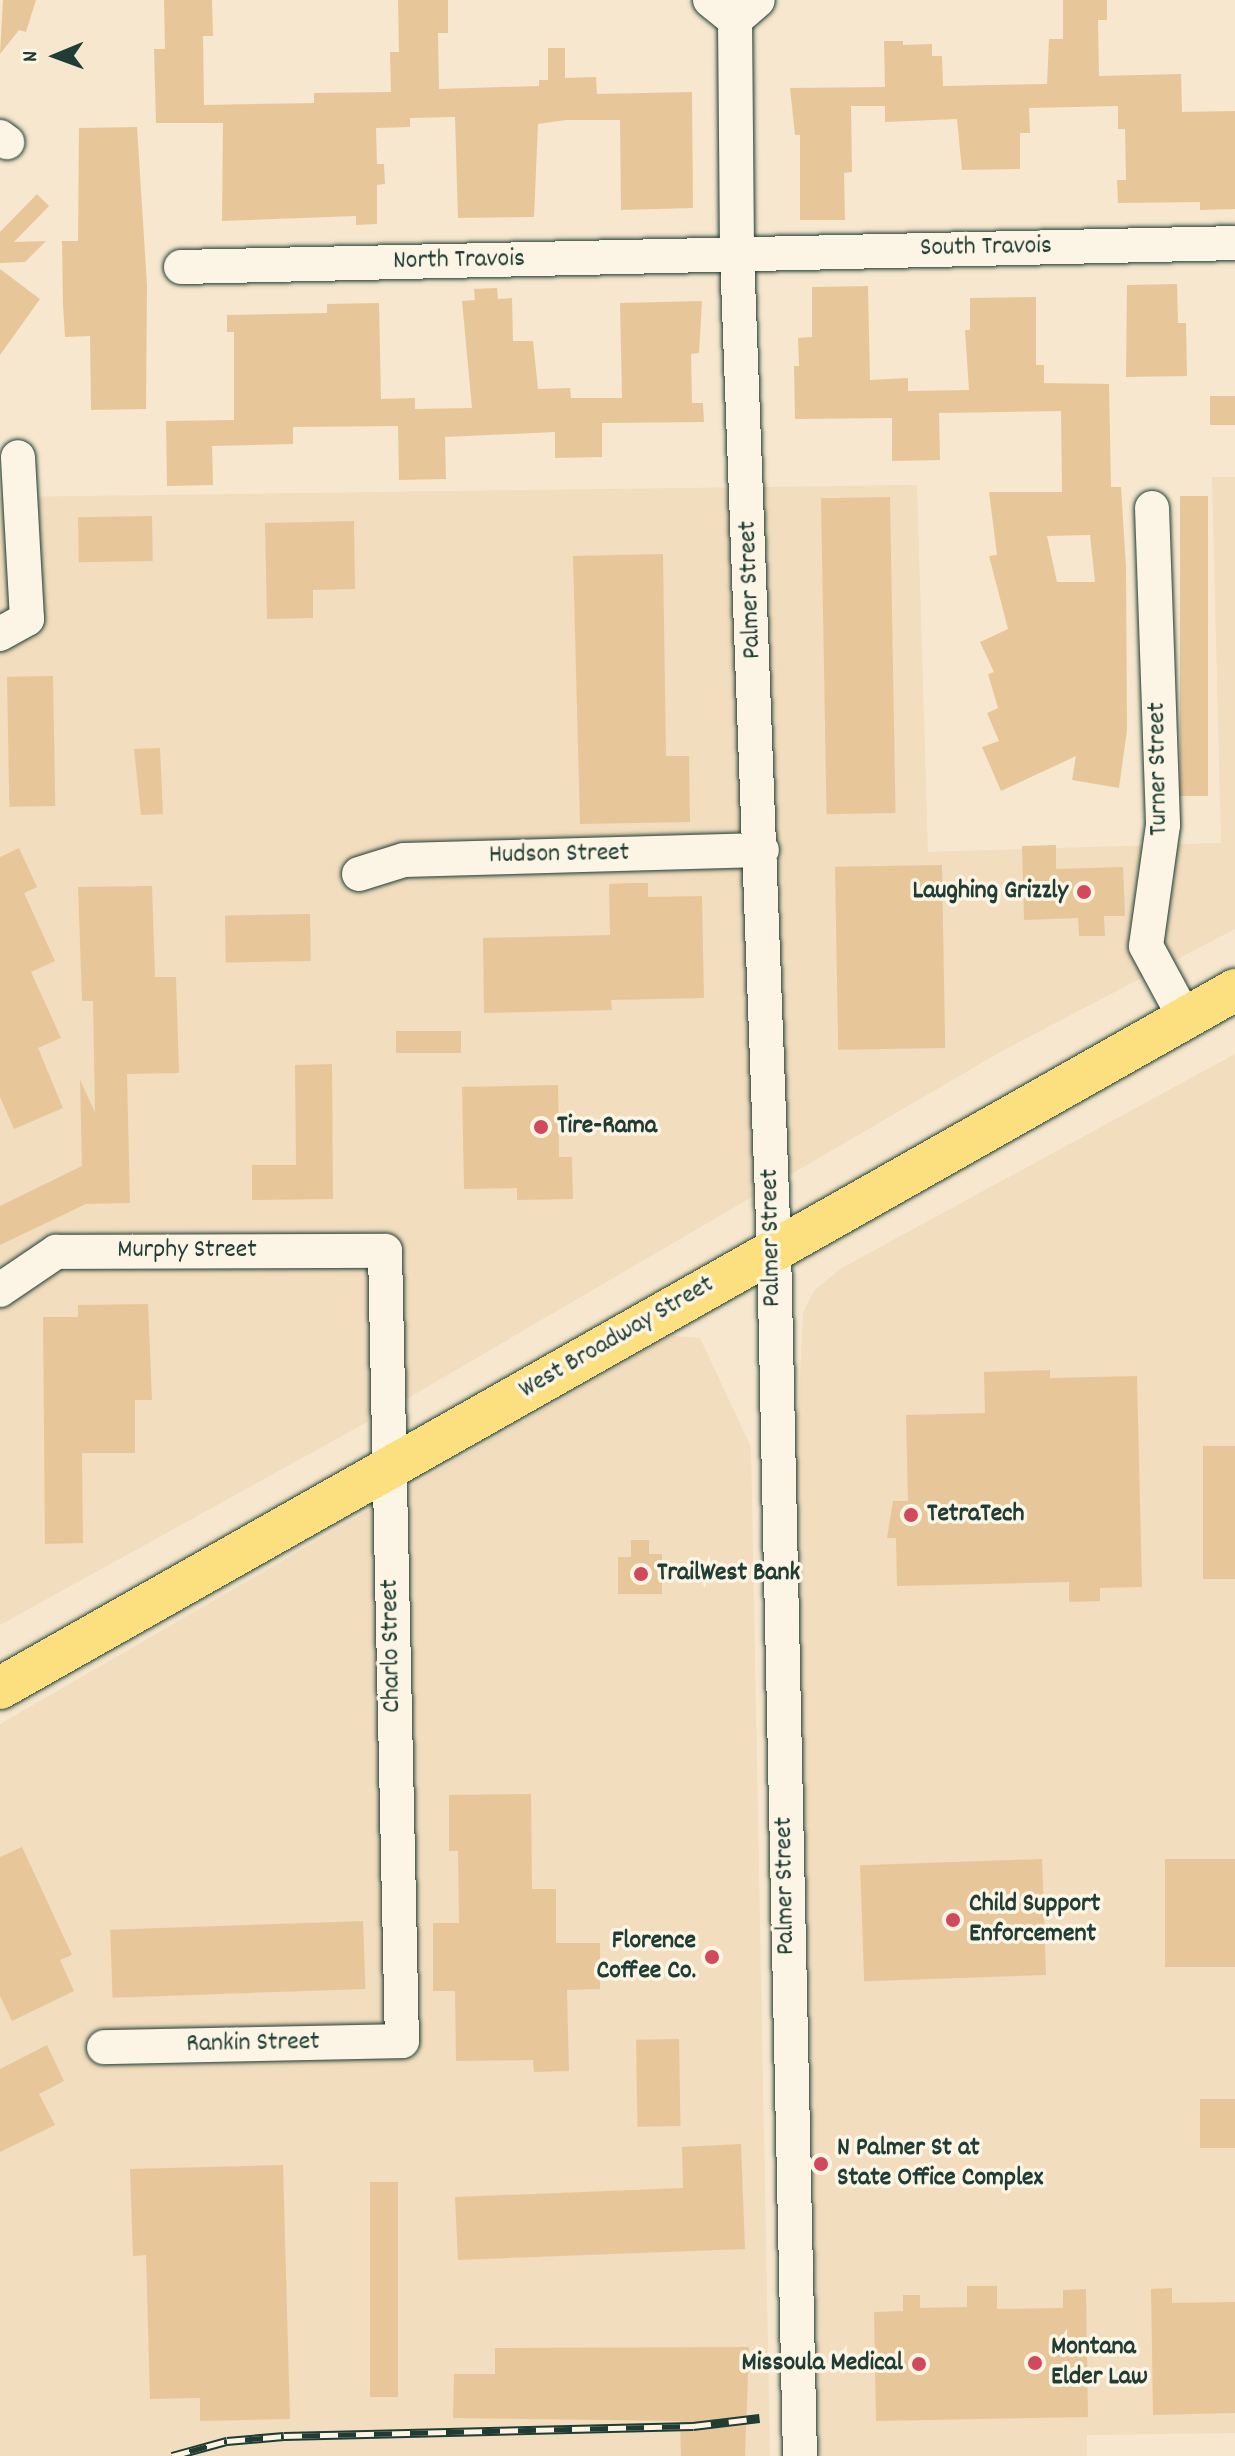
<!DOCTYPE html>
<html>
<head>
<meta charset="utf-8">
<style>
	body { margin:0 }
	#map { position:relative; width:1235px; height:2456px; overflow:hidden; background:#f6e7ce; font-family:Dekko,sans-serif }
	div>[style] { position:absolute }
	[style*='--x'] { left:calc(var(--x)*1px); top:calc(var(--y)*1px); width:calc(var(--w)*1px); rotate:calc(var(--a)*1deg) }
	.built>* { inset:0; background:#f2ddbe }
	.building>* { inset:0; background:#e7c79a; transform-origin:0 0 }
	.roads { filter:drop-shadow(0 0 2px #1f3d34) drop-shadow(0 0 2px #1f3d34) }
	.minor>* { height:34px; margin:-17px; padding:0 17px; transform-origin:17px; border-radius:17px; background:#fcf5e5 }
	.major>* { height:42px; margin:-21px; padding:0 21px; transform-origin:21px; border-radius:21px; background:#fce080 }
	.rail>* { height:9px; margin-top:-4.5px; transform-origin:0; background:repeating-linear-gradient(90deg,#fcf5e5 0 18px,#1f3d34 0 36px); box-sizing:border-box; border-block:2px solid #1f3d34 }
	.dots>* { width:22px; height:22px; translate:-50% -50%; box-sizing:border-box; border:4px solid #fcf5e5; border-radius:50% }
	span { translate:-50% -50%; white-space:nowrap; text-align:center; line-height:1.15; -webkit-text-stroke:7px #fcf5e5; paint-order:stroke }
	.street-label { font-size:26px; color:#1f3d34 }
	.poi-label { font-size:26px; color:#1f3d34; font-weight:700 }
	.right { translate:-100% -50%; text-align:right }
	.left { translate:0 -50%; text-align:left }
	.north { position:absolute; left:16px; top:16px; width:80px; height:80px; -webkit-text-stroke:6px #fcf5e5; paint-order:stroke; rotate:269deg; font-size:22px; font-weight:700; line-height:32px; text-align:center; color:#1f3d34 }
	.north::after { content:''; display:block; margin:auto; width:28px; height:36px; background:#1f3d34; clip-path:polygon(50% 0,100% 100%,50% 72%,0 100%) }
</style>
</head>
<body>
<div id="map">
	<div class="built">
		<div style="clip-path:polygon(1212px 477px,1235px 477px,1235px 929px,1002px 1051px,360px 1426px,0 1625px,0 497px,917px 485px,928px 852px,1221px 843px)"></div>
		<div style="clip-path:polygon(1235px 1054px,1235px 2433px,1087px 2435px,1087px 2456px,820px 2456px,796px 1467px,803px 1312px,814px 1291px,840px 1269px)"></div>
		<div style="clip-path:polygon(671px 1336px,700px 1338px,751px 1447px,770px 2456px,0 2456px,0 1724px)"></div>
	</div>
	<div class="building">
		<div style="clip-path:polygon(3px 0,36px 0,26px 32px,19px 30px,0 54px)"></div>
		<div style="clip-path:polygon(164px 0,212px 0,213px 36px,203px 36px,204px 105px,314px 103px,314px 93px,391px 92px,390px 52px,399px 52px,398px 0,448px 0,448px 33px,438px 33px,439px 89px,539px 86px,539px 80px,548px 80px,548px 48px,565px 48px,565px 78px,596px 77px,597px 94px,692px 92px,693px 208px,621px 210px,620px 120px,566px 120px,538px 124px,534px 217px,458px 218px,455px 117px,410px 118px,410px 127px,376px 128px,377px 164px,384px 164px,385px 184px,377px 185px,377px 224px,356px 225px,356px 216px,222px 221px,223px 123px,156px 123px,154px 49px,165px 49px)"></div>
		<div style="clip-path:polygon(1063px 0,1107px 0,1107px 20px,1098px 20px,1099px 76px,1181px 74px,1182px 112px,1235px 111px,1235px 209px,1200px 210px,1200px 202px,1118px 203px,1117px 180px,1126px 180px,1125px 129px,1118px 129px,1118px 106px,1029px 108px,1030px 133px,1020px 133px,1020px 169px,962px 170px,957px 119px,885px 122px,885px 106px,851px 106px,852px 172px,844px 173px,845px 220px,800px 220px,800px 135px,795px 135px,790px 88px,885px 87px,884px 41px,903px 41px,903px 45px,932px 44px,932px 56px,942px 56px,943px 86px,1047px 84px,1049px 39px,1063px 39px)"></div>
		<div style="clip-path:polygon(137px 127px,147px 285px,146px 409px,91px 410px,90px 336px,65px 337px,63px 305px,62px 241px,78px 241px,79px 128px)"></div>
		<div style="clip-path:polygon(37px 194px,49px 206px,14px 242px,46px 241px,25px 262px,0 263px,0 232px)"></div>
		<div style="clip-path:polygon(0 269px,40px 299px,0 355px)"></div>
		<div style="clip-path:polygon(1177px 284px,1178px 323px,1186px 323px,1187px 376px,1126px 377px,1127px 285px)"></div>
		<div style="clip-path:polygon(evenodd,868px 286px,870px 380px,908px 378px,908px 391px,969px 390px,965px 330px,970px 330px,970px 298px,1036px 297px,1036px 365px,1044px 365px,1044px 383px,1109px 384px,1111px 487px,1121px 487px,1126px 567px,1127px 730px,1119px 788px,1072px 780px,1076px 756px,1001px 791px,982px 747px,999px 741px,987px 713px,998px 708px,988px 674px,994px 672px,980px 642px,1008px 629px,989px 556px,997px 555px,989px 492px,1062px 492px,1061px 411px,939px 413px,940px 460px,892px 461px,892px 418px,795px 419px,794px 366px,799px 366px,798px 338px,812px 337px,812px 287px,868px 286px,1090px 535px,1095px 582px,1057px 582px,1047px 536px,1090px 535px)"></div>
		<div style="clip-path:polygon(497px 288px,498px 299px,512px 298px,513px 341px,533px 341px,538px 389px,570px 388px,571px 398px,622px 398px,620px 303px,702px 301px,699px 353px,691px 354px,692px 403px,703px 403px,704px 422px,602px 423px,602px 457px,555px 458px,555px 432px,445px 437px,446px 479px,399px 480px,398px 426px,293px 427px,293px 444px,212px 446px,213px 485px,167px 486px,166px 421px,234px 420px,234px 332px,227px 332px,227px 315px,327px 313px,327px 304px,379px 303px,381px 399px,415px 398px,415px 409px,472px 408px,462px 301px,475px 300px,474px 289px)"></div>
		<div style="left:1210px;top:396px;width:25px;height:29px"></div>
		<div style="left:1180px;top:496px;width:28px;height:300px"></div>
		<div style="left:890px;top:497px;width:316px;height:69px;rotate:89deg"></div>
		<div style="left:152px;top:516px;width:45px;height:74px;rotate:89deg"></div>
		<div style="clip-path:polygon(354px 521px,355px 589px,313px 590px,313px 618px,267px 619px,265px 523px)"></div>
		<div style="clip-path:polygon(663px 554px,666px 756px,689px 756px,690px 822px,580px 824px,573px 556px)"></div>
		<div style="left:53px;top:676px;width:130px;height:46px;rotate:89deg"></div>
		<div style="clip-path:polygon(160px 748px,163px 814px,141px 815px,134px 749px)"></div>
		<div style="clip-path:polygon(1056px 845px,1056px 869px,1123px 867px,1125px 916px,1104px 916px,1105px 936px,1079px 936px,1078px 918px,1024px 920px,1022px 846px)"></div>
		<div style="clip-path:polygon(19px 848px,37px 887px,24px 893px,55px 961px,31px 972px,61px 1038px,38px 1048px,63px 1108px,14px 1129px,0 1097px,0 857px)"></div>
		<div style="left:942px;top:865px;width:183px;height:107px;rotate:89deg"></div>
		<div style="clip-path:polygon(629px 883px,648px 883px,648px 897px,702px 896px,704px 998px,611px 1000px,612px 1010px,484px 1013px,483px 938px,610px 935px,609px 884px)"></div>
		<div style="clip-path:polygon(152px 886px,155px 977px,176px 977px,179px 1073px,127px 1074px,130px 1203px,86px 1204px,0 1245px,0 1206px,82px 1166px,80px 1080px,95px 1112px,93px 1001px,82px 1001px,78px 887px)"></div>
		<div style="left:310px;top:914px;width:47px;height:85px;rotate:89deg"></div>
		<div style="left:461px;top:1031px;width:22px;height:65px;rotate:90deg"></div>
		<div style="clip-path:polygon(332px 1064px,333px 1199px,252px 1200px,252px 1165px,296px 1165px,295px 1065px)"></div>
		<div style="clip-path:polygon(558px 1085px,559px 1157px,572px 1157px,573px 1199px,517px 1200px,517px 1188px,464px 1189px,462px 1087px)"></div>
		<div style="clip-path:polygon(148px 1304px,152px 1400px,135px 1400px,135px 1453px,82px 1453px,83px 1543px,45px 1544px,43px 1317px,78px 1317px,78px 1305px)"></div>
		<div style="clip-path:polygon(1050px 1370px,1050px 1378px,1137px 1376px,1142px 1587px,1100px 1588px,1100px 1601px,1069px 1602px,1069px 1582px,897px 1586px,896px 1538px,887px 1538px,893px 1501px,908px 1501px,906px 1415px,985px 1413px,984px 1372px)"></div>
		<div style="left:1235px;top:1446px;width:133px;height:32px;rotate:90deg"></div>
		<div style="clip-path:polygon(631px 1540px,649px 1540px,649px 1554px,662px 1554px,662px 1594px,618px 1594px,618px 1557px,631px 1557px)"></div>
		<div style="clip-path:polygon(531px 1794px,532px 1889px,556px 1889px,556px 1943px,600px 1943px,600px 1989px,567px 1990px,569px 2071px,534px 2072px,533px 2060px,456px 2061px,455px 1991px,433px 1991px,433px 1923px,459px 1923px,458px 1851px,449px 1851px,449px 1795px)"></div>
		<div style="clip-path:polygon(22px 1847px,72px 1955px,60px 1960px,74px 1991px,12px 2021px,0 1996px,0 1857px)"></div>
		<div style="left:1042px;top:1859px;width:116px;height:182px;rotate:88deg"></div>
		<div style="left:1235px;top:1859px;width:108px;height:70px;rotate:90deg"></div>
		<div style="left:363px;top:1921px;width:68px;height:253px;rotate:88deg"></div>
		<div style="left:679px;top:2039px;width:87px;height:43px;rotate:89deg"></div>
		<div style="clip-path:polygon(47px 2045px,64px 2081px,39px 2094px,55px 2125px,0 2152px,0 2069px)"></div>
		<div style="left:1235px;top:2099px;width:49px;height:35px;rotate:90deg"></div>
		<div style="clip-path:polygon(741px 2144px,745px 2249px,458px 2260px,455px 2197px,683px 2188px,682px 2147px)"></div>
		<div style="clip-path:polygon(283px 2165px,290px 2419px,200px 2421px,200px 2398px,150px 2399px,146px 2255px,133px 2256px,130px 2169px)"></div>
		<div style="left:370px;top:2182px;width:28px;height:215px"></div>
		<div style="clip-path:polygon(967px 2286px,997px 2286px,997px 2309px,1063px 2308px,1063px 2290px,1086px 2289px,1088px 2417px,876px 2421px,874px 2312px,903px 2311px,903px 2295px,920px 2295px,920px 2308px,967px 2307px)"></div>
		<div style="clip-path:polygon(1172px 2288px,1172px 2303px,1235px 2302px,1235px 2413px,1153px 2415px,1151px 2289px)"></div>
		<div style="clip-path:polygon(749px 2347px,745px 2456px,681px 2456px,680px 2421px,453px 2418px,454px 2374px,495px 2374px,495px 2348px)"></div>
	</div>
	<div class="roads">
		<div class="minor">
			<div style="--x:710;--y:0;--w:32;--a:39"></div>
			<div style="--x:735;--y:20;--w:234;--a:89.5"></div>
			<div style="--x:737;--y:254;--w:995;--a:87.87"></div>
			<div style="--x:774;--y:1248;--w:1208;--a:88.77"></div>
			<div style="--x:735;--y:20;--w:30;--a:-41"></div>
			<div style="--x:0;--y:137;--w:9;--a:36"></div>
			<div style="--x:181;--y:267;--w:1054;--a:-1.3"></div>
			<div style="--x:1152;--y:508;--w:317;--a:88"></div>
			<div style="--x:1163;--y:825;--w:122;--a:98"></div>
			<div style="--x:1146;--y:946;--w:82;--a:61.6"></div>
			<div style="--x:0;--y:634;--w:31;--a:-29"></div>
			<div style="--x:27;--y:619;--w:162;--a:-93.2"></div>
			<div style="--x:359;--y:874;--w:47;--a:-17.3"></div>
			<div style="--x:404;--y:860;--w:358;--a:-1.6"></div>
			<div style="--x:0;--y:1290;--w:68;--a:-34.2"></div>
			<div style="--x:56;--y:1252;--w:329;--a:-0.2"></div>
			<div style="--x:385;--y:1251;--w:790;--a:88.77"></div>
			<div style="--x:402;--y:2041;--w:298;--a:178.8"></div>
		</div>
		<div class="major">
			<div style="--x:0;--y:1688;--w:1419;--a:-29.47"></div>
		</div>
	</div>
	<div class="rail">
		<div style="--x:172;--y:2456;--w:57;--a:-15.3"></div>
		<div style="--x:227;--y:2441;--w:57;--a:-5"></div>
		<div style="--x:284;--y:2436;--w:409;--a:-1.4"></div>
		<div style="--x:693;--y:2426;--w:67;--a:-6.8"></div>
	</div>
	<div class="dots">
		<div style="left:1084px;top:892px;background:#d1495b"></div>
		<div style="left:541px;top:1127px;background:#d1495b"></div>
		<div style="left:911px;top:1515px;background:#d1495b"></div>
		<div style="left:641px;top:1574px;background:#d1495b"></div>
		<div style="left:953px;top:1920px;background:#d1495b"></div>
		<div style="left:712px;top:1957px;background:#d1495b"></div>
		<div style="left:821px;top:2164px;background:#d1495b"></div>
		<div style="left:1035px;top:2363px;background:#d1495b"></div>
		<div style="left:919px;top:2364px;background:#d1495b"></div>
	</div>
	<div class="street-label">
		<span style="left:986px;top:248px;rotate:-1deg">South Travois</span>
		<span style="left:459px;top:261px;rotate:-1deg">North Travois</span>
		<span style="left:751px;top:590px;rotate:-92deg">Palmer Street</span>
		<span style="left:1159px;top:769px;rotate:-91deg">Turner Street</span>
		<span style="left:559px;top:855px;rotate:-1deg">Hudson Street</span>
		<span style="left:772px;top:1238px;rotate:-91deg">Palmer Street</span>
		<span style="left:187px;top:1251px">Murphy Street</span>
		<span style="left:617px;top:1338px;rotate:-30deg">West Broadway Street</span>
		<span style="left:392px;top:1646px;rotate:-91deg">Charlo Street</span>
		<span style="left:786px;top:1886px;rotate:-91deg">Palmer Street</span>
		<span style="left:253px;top:2044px;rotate:-1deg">Rankin Street</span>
	</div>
	<div class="poi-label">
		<span class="right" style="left:1068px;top:892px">Laughing Grizzly</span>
		<span class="left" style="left:557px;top:1127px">Tire-Rama</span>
		<span class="left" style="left:927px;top:1515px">TetraTech</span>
		<span class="left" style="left:657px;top:1574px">TrailWest Bank</span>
		<span class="left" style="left:969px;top:1920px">Child Support<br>Enforcement</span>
		<span class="right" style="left:696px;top:1957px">Florence<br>Coffee Co.</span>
		<span class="left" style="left:837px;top:2164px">N Palmer St at<br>State Office Complex</span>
		<span class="left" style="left:1051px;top:2363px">Montana<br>Elder Law</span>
		<span class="right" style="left:903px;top:2364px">Missoula Medical</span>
	</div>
	<div class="north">N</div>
</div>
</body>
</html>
